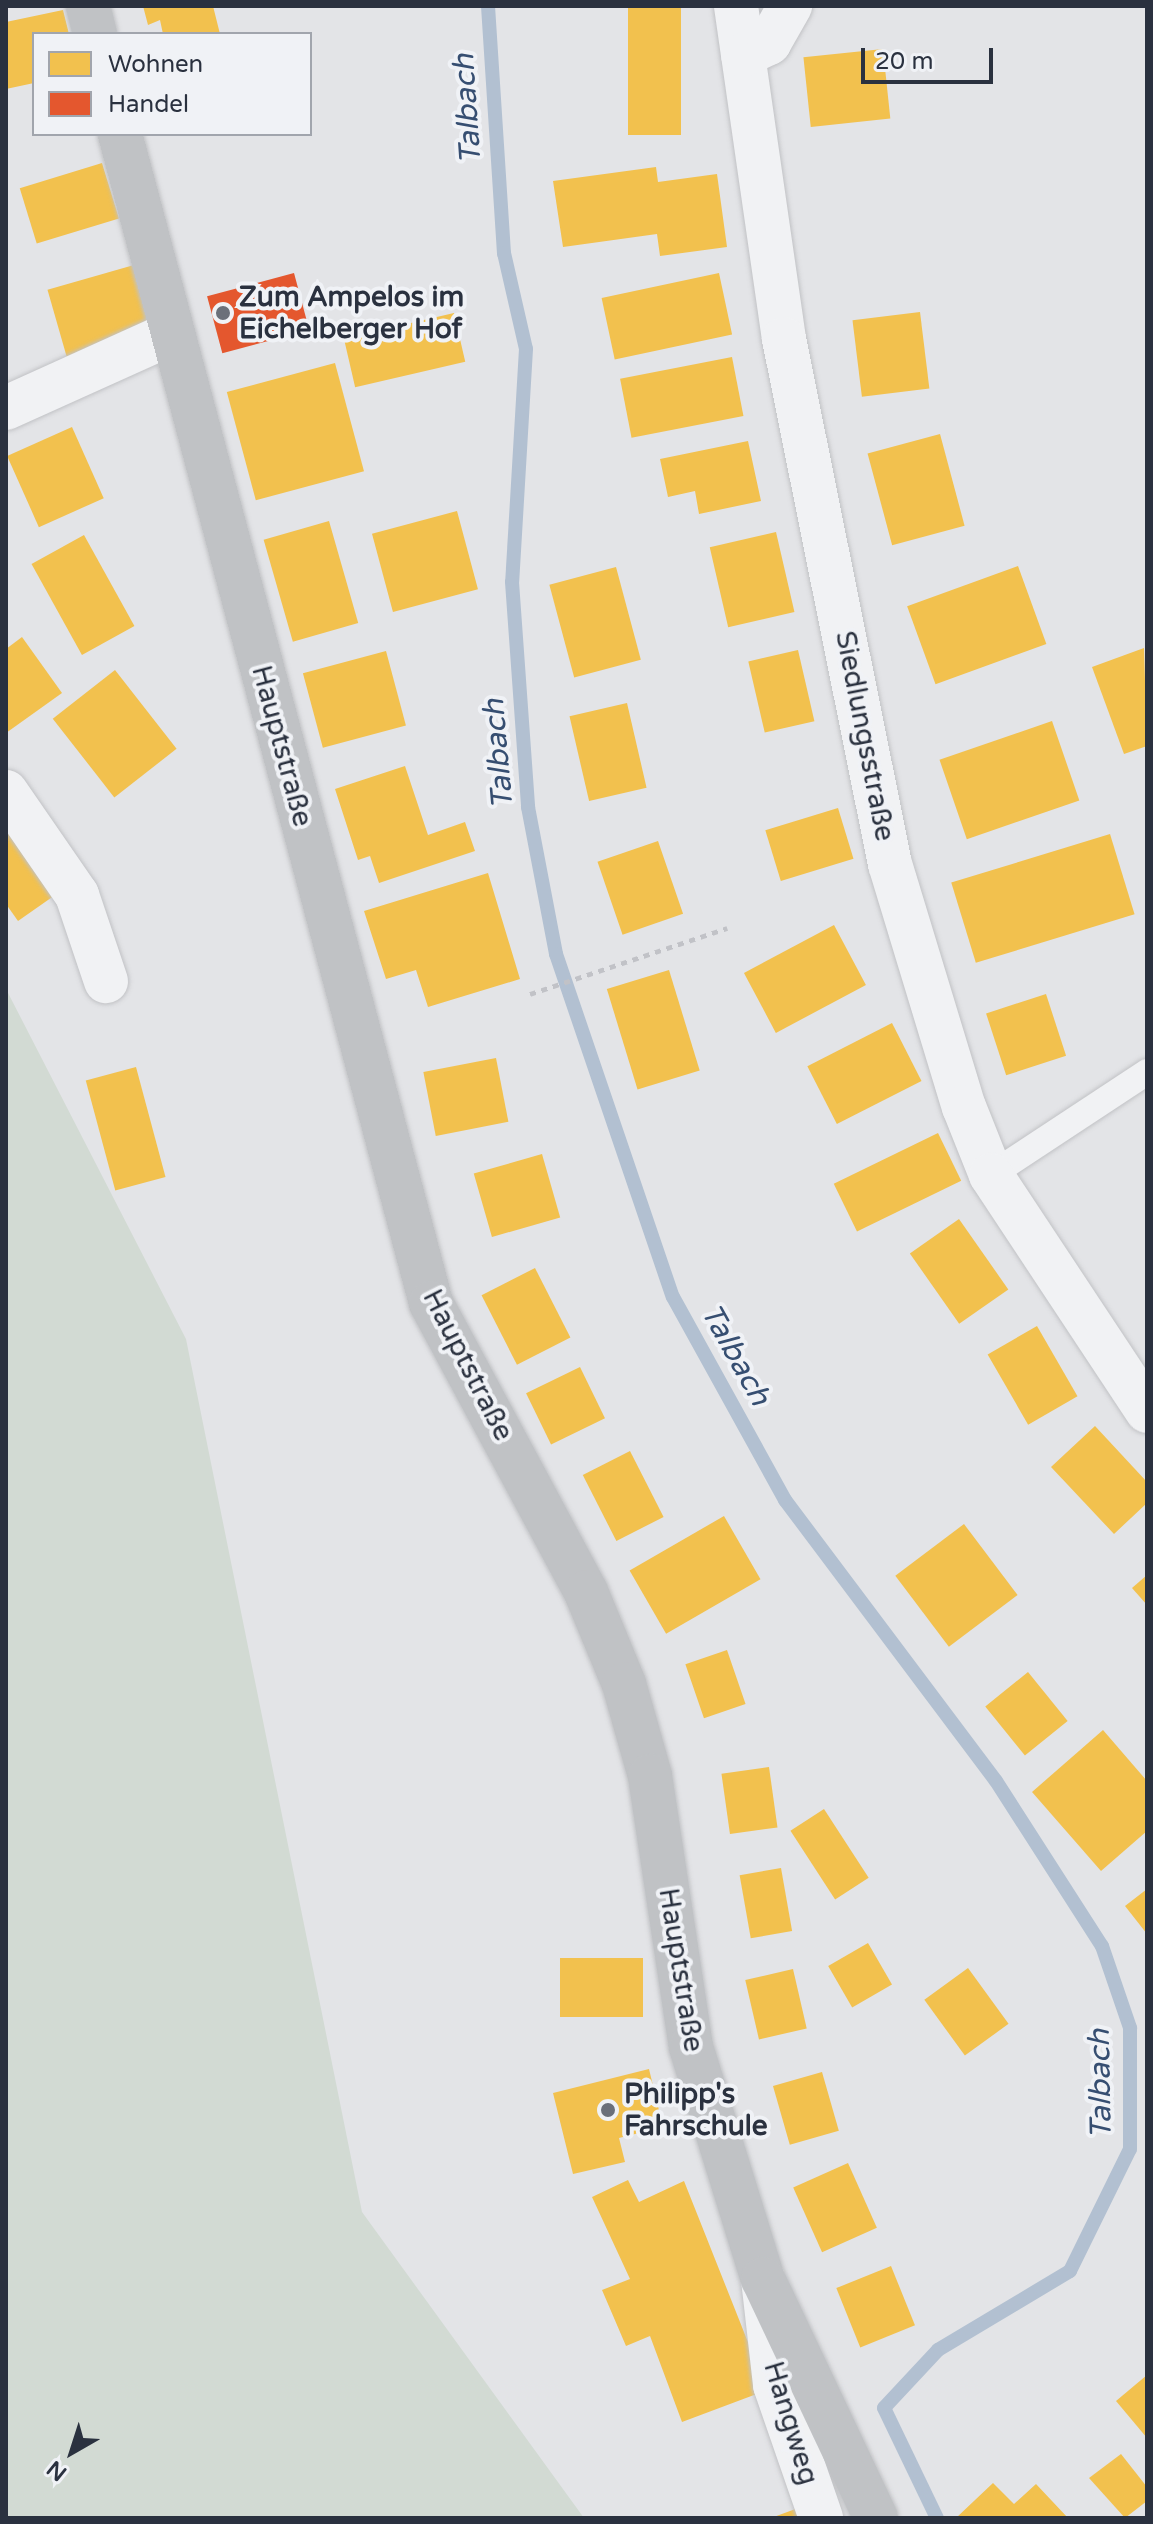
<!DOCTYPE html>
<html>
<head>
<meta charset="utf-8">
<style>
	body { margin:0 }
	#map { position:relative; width:1153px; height:2524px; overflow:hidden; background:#e3e4e7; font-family:"Varela Round",sans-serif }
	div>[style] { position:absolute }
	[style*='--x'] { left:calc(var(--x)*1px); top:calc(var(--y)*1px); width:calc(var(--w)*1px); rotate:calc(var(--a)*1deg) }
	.green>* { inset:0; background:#d2dad3 }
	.homes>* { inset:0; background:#f2c14e; transform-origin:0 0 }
	.shops>* { inset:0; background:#e4572e; transform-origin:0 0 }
	.stream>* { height:14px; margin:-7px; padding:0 7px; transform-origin:7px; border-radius:7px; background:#b2c0d1 }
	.path>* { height:5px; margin-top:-2.5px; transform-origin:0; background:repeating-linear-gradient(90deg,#c1c2c7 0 6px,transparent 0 12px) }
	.roads { filter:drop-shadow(0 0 2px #c1c2c5) drop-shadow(0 0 2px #c1c2c5) }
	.service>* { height:26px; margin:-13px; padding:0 13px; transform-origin:13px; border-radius:13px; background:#f1f2f4 }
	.minor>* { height:44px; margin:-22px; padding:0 22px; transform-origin:22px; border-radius:22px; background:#f1f2f4 }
	.secondary>* { height:44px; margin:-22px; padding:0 22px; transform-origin:22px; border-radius:22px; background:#c0c2c5 }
	.dots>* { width:22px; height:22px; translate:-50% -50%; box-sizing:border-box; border:4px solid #f0f2f6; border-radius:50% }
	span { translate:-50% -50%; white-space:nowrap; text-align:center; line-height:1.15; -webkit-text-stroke:8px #f0f2f6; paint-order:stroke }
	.poi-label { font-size:28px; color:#2a313f; font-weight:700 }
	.left { translate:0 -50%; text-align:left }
	.street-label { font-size:28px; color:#2a313f }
	.water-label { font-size:30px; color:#364e71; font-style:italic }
	.frame { position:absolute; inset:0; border:8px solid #2a313f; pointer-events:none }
	.legend { position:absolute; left:32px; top:32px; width:280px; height:104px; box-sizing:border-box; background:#f0f2f6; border:2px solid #a1a5ad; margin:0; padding:10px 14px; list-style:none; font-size:24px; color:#2a313f }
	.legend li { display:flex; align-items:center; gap:16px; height:40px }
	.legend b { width:40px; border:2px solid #a1a5ad }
	.north { position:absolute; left:32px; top:2412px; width:80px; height:80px; -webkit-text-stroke:6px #f0f2f6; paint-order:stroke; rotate:219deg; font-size:22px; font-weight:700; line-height:32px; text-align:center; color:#2a313f }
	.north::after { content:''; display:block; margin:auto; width:28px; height:36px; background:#2a313f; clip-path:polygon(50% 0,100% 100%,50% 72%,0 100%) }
	.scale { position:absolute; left:861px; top:48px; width:132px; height:36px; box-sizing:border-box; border:4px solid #2a313f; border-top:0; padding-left:10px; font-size:24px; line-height:28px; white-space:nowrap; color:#2a313f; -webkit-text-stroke:6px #f0f2f6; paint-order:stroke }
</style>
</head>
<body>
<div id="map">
	<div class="green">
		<div style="clip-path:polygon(6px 989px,186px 1339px,362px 2212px,584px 2518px,6px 2518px)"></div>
	</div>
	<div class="homes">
		<div style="clip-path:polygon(143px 6px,213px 6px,220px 34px,163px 34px,160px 20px,148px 25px)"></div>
		<div style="left:628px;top:6px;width:53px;height:129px"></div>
		<div style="clip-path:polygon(63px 10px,69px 34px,34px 34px,34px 83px,6px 89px,6px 22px)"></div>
		<div style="left:883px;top:49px;width:70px;height:80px;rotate:84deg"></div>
		<div style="left:102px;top:163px;width:58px;height:86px;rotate:73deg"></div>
		<div style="clip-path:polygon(656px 167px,658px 182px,717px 174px,727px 247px,660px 256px,657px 234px,563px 247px,553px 181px)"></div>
		<div style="left:134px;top:265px;width:70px;height:90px;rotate:74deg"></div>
		<div style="left:719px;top:273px;width:63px;height:120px;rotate:78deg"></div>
		<div style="left:920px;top:312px;width:77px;height:68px;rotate:83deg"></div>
		<div style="left:454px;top:313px;width:50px;height:113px;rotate:77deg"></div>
		<div style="left:732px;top:357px;width:60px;height:114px;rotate:79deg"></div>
		<div style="left:335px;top:363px;width:112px;height:112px;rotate:75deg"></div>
		<div style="left:72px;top:427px;width:78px;height:71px;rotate:66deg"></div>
		<div style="left:940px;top:434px;width:95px;height:75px;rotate:75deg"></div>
		<div style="clip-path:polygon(748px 441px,761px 501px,699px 514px,695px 491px,668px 497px,660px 459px)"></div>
		<div style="left:457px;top:511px;width:81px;height:88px;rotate:75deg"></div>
		<div style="left:329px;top:521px;width:106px;height:68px;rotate:74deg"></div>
		<div style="left:776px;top:532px;width:82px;height:68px;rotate:77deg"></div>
		<div style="left:84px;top:535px;width:104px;height:60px;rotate:61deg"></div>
		<div style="left:1018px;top:566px;width:83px;height:118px;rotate:70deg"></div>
		<div style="left:616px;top:567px;width:96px;height:69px;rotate:75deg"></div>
		<div style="clip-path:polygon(22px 637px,62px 693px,6px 733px,6px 649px)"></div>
		<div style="clip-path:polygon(1144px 648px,1147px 746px,1124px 754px,1092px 667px)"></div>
		<div style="left:798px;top:650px;width:73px;height:51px;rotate:77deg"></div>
		<div style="left:386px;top:651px;width:77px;height:86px;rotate:75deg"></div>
		<div style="left:115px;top:670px;width:100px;height:79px;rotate:52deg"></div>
		<div style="left:627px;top:703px;width:87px;height:59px;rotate:77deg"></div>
		<div style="left:1052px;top:721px;width:84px;height:119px;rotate:71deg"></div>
		<div style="clip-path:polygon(405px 766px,428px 835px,465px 822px,475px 851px,379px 883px,370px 856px,358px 860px,335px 789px)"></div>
		<div style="left:838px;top:808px;width:53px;height:76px;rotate:73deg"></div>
		<div style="clip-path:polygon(6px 818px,58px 893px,18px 921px,6px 904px)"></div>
		<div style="left:1110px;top:834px;width:84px;height:166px;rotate:73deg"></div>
		<div style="left:658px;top:841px;width:77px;height:64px;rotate:71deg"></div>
		<div style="clip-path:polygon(488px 873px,520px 979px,428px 1007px,416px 970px,386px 979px,364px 911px)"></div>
		<div style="left:834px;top:925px;width:68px;height:102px;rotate:62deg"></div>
		<div style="left:669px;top:970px;width:105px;height:65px;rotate:73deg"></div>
		<div style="left:1046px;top:994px;width:65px;height:63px;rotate:72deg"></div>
		<div style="left:892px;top:1023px;width:65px;height:95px;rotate:63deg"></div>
		<div style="left:496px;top:1058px;width:65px;height:74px;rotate:79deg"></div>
		<div style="left:136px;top:1067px;width:114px;height:52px;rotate:75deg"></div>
		<div style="left:938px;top:1133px;width:53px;height:116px;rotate:64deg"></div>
		<div style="left:542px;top:1154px;width:66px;height:71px;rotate:74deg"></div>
		<div style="left:959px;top:1219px;width:86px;height:60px;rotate:55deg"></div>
		<div style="left:535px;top:1268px;width:78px;height:60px;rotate:63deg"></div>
		<div style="left:1037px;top:1326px;width:81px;height:57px;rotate:60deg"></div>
		<div style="left:580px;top:1367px;width:57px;height:60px;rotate:64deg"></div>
		<div style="clip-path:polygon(1095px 1426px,1147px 1482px,1147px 1503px,1114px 1534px,1051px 1467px)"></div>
		<div style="left:630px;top:1451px;width:74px;height:53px;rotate:63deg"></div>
		<div style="left:724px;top:1516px;width:73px;height:109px;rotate:60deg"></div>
		<div style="left:964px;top:1524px;width:89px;height:86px;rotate:53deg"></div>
		<div style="clip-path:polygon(1147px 1575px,1147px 1605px,1132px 1588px)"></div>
		<div style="left:727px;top:1650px;width:57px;height:44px;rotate:71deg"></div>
		<div style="left:1028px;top:1672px;width:63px;height:55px;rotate:51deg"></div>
		<div style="clip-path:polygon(1103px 1730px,1147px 1781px,1147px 1831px,1101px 1871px,1032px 1792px)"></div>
		<div style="left:769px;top:1767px;width:61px;height:48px;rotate:82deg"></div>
		<div style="left:824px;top:1809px;width:82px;height:40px;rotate:57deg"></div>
		<div style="left:781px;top:1868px;width:64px;height:42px;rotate:80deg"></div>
		<div style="clip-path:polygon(1147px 1889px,1147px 1934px,1125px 1906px)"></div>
		<div style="left:868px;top:1943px;width:48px;height:46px;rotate:60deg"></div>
		<div style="left:643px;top:1958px;width:59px;height:83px;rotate:90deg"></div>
		<div style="left:968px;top:1968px;width:69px;height:54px;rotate:54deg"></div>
		<div style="left:793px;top:1969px;width:61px;height:49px;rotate:77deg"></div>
		<div style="clip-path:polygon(649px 2069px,663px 2127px,619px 2138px,625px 2162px,573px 2174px,553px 2093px)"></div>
		<div style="left:822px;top:2072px;width:61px;height:51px;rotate:74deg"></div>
		<div style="left:848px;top:2163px;width:71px;height:60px;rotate:66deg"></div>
		<div style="clip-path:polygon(628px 2180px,639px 2202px,684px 2181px,767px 2390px,682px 2422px,650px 2336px,626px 2346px,602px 2290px,630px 2279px,592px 2197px)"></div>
		<div style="left:891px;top:2266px;width:64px;height:59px;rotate:68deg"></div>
		<div style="clip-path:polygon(1147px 2375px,1147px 2438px,1116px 2401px)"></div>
		<div style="clip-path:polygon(1121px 2454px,1147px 2487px,1147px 2501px,1125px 2518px,1089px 2478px)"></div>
		<div style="clip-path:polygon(993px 2483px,1014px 2504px,1036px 2484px,1068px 2518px,956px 2518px)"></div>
		<div style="clip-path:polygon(809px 2504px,814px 2518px,771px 2518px)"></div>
	</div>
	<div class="shops">
		<div style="left:294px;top:273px;width:59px;height:90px;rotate:75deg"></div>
	</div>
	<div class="stream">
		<div style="--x:488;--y:6;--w:248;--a:86.3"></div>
		<div style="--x:504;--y:253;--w:98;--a:77.1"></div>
		<div style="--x:526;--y:349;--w:233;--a:93.4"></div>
		<div style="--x:512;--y:582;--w:226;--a:85.9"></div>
		<div style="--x:528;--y:807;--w:150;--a:79.2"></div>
		<div style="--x:556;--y:954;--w:362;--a:71.2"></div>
		<div style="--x:673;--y:1297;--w:232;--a:61.1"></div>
		<div style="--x:785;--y:1500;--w:351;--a:53.1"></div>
		<div style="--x:996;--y:1781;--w:196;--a:57.3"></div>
		<div style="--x:1102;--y:1946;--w:87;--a:71.1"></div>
		<div style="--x:1130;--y:2028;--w:121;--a:90"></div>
		<div style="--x:1130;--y:2149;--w:136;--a:116.2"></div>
		<div style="--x:1070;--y:2271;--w:154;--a:149.1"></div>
		<div style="--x:938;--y:2350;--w:79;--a:133"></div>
		<div style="--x:884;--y:2408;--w:122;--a:64.3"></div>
	</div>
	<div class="path">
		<div style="--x:530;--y:994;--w:208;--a:-18.5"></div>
	</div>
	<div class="roads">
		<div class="service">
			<div style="--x:991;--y:1175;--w:187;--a:-33.4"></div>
		</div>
		<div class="minor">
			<div style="--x:736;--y:6;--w:336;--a:81.8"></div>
			<div style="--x:784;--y:339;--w:536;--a:78.59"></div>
			<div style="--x:890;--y:864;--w:254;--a:73.1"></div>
			<div style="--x:964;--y:1107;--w:73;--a:68.3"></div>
			<div style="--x:991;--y:1175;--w:283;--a:56.5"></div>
			<div style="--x:743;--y:55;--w:29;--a:-25"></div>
			<div style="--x:769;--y:43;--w:43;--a:-60.4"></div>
			<div style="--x:6;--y:408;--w:180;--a:-24.3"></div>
			<div style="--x:6;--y:792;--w:125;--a:55.4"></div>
			<div style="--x:77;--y:895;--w:91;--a:71.4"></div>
			<div style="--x:763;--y:2279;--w:107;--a:83.5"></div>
			<div style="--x:775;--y:2385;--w:141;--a:70.9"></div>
		</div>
		<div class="secondary">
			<div style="--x:88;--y:6;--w:29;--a:76"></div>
			<div style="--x:120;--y:134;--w:1210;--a:75.1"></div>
			<div style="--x:431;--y:1303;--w:328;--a:61.8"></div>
			<div style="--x:586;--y:1592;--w:100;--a:67.6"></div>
			<div style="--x:624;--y:1684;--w:96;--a:74.2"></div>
			<div style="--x:650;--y:1776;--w:274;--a:81.4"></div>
			<div style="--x:691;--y:2047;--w:243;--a:72.8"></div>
			<div style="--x:763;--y:2279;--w:264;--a:64.7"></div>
		</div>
	</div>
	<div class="dots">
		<div style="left:223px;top:313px;background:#6b707a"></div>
		<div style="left:608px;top:2110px;background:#6b707a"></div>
	</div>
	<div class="poi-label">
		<span class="left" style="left:239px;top:313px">Zum Ampelos im<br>Eichelberger Hof</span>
		<span class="left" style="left:624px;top:2110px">Philipp's<br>Fahrschule</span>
	</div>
	<div class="street-label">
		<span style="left:865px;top:736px;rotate:79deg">Siedlungsstraße</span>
		<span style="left:282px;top:746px;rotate:75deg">Hauptstraße</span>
		<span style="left:468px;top:1365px;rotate:63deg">Hauptstraße</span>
		<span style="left:681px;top:1970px;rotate:81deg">Hauptstraße</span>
		<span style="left:791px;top:2423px;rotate:73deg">Hangweg</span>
	</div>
	<div class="water-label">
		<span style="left:468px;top:109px;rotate:-94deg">Talbach</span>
		<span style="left:499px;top:754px;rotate:-95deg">Talbach</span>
		<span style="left:735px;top:1355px;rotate:61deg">Talbach</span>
		<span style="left:1101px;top:2084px;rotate:-91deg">Talbach</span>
	</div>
	<div class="frame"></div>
	<ul class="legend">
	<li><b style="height:22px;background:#f2c14e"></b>Wohnen</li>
	<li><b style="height:22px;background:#e4572e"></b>Handel</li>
	</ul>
	<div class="north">N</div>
	<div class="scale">20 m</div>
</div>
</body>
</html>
